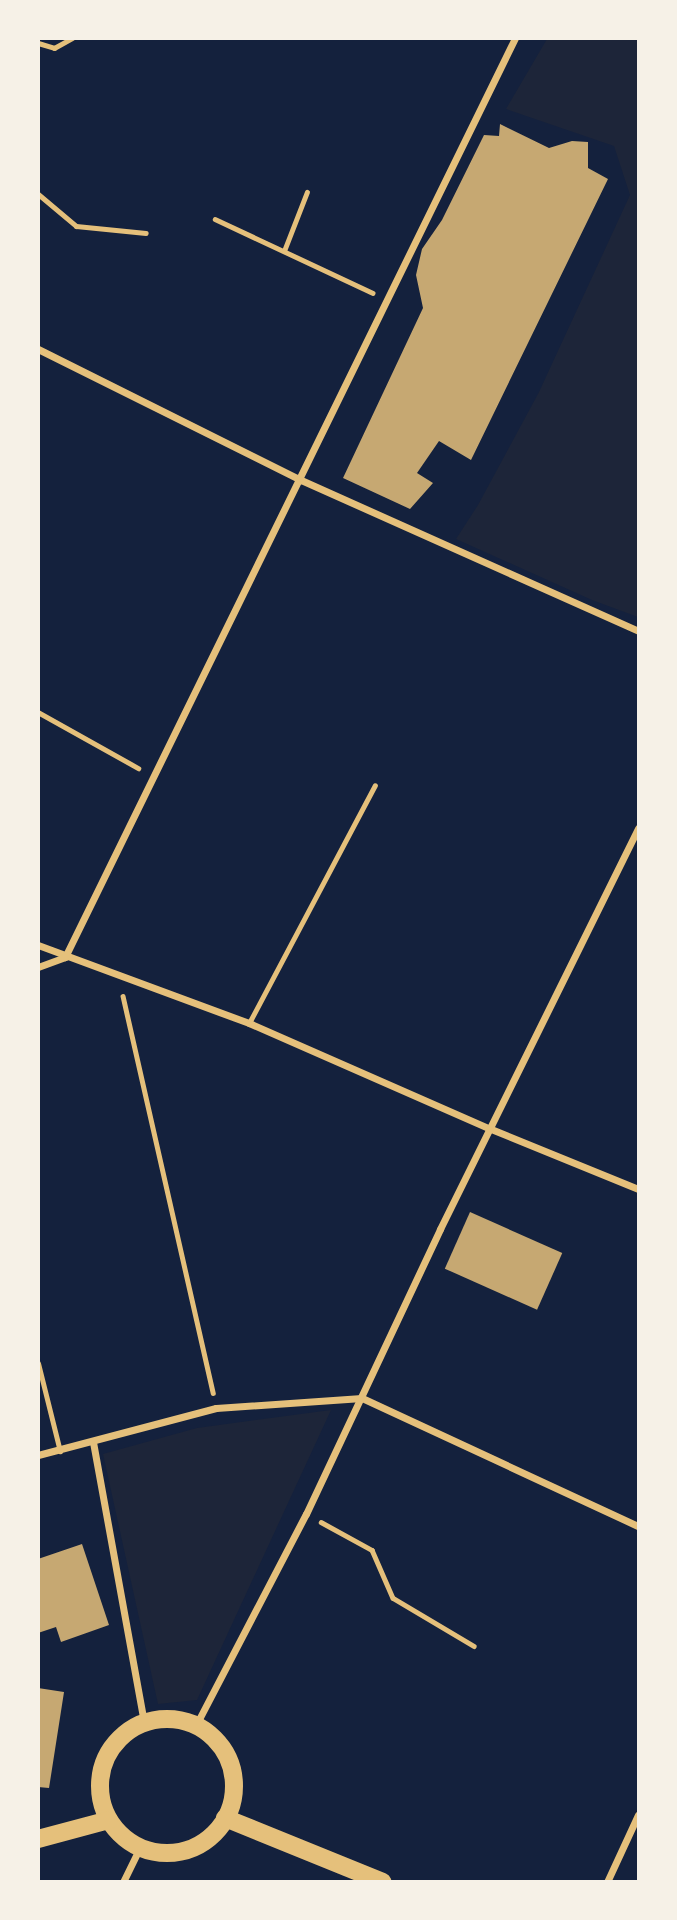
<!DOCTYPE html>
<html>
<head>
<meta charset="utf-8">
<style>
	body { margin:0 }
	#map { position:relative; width:677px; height:1920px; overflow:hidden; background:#14213d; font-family:Manrope,sans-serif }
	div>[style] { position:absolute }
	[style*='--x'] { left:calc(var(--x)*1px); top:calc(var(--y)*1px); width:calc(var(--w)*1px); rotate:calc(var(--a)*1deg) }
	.green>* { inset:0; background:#1d2539 }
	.building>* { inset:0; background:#c6a872; transform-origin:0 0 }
	.path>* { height:4.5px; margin:-2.25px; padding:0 2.25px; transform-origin:2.25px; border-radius:2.25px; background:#e5c07b }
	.service>* { height:5px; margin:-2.5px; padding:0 2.5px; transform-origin:2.5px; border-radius:2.5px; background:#e5c07b }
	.minor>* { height:7px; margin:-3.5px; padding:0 3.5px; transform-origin:3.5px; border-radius:3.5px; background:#e5c07b }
	.primary>* { height:18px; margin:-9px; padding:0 9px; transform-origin:9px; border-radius:9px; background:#e5c07b }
	.primary>.ring { margin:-9px; padding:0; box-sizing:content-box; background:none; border:18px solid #e5c07b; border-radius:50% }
	span { translate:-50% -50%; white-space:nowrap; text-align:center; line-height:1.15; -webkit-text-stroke:5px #f6f1e7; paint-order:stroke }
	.frame { position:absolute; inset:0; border:40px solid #f6f1e7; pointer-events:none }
</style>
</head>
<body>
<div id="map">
	<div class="green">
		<div style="clip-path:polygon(547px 39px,638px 39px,638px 617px,592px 600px,456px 539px,478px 505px,539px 392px,630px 195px,614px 146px,506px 109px)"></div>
		<div style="clip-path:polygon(331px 1410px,197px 1700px,158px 1704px,103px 1454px,197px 1428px)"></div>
	</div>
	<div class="building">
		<div style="clip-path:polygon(500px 124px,549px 148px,572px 141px,588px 142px,588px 168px,608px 179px,471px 460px,439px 441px,417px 473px,433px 483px,410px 509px,343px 478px,423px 308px,416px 275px,422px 249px,442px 220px,484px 135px,499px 136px)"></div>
		<div style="left:470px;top:1212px;width:101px;height:62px;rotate:24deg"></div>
		<div style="clip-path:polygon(82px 1544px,109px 1625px,61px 1642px,56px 1627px,38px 1633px,38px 1559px)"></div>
		<div style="clip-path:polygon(38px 1688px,64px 1692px,49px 1788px,38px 1787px)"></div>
	</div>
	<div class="path">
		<div style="--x:215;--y:219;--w:174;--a:25.1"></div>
		<div style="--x:284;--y:251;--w:63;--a:-68.7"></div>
		<div style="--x:38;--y:712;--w:115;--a:29.2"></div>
		<div style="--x:123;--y:996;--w:407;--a:77.2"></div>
		<div style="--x:321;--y:1522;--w:58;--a:28.8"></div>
		<div style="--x:372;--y:1550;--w:52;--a:66.4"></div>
		<div style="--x:393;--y:1598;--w:94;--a:30.7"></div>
	</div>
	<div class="service">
		<div style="--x:38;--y:43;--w:17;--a:17"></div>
		<div style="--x:54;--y:48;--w:21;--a:-29"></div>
		<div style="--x:38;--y:194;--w:50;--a:40.1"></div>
		<div style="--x:76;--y:226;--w:70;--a:5.7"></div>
		<div style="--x:249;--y:1023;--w:269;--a:-62.1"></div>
		<div style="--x:38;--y:1363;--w:91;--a:76"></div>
	</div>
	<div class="minor">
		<div style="--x:38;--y:349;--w:294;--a:26.5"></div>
		<div style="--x:301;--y:480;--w:369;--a:24.1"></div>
		<div style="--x:38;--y:945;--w:225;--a:20.3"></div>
		<div style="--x:249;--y:1023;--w:264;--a:23.7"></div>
		<div style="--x:491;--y:1129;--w:159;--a:22.2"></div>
		<div style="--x:38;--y:967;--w:29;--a:-20"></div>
		<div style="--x:65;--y:957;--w:1023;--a:-63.91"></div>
		<div style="--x:93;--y:1442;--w:286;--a:79.7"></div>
		<div style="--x:38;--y:1455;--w:184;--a:-14.8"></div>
		<div style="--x:216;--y:1408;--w:146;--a:-3.9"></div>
		<div style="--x:362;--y:1398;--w:304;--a:24.9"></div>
		<div style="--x:196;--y:1725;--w:238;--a:-62.5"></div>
		<div style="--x:306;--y:1514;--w:315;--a:-64.8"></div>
		<div style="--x:440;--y:1229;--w:447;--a:-63.7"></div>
		<div style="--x:123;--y:1882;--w:39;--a:-64"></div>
		<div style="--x:607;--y:1882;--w:74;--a:-65.2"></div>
	</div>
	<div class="primary">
		<div class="ring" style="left:100px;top:1719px;width:116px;height:116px"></div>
		<div style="--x:225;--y:1818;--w:170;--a:22.1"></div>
		<div style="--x:38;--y:1839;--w:73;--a:-15"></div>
	</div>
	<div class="frame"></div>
</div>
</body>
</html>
